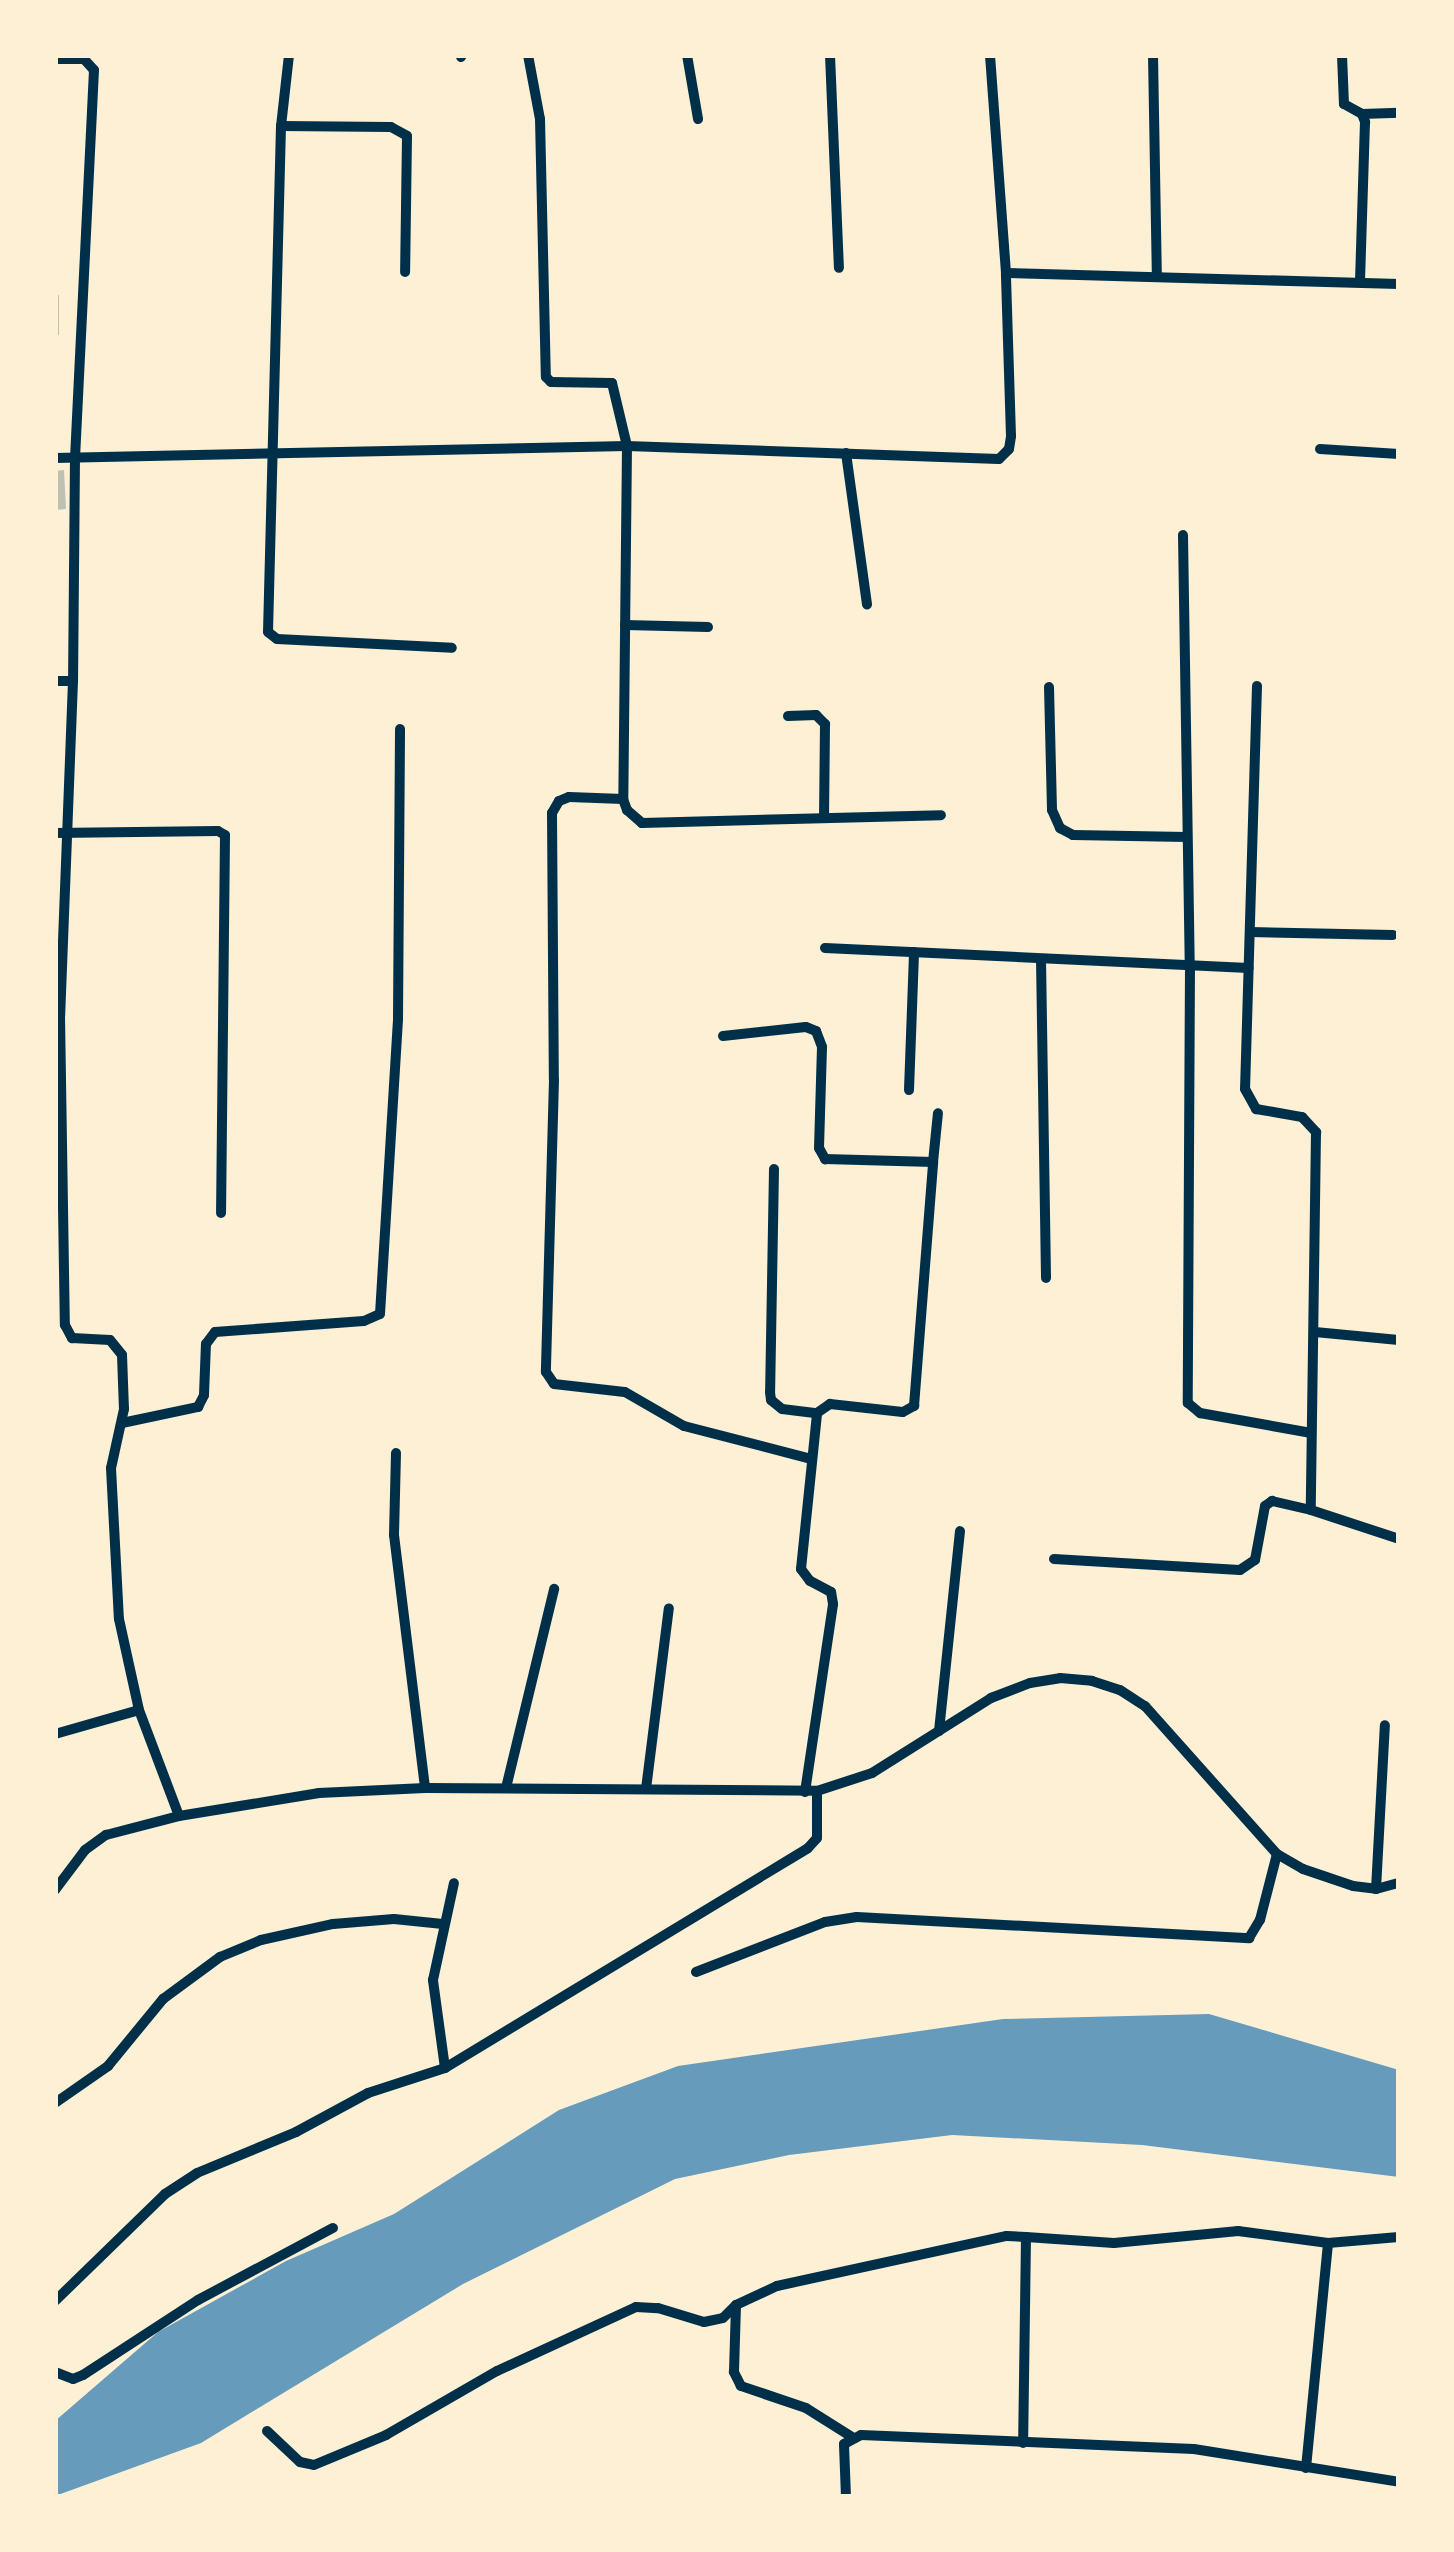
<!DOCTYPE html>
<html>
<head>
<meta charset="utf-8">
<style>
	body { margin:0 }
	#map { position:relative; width:1454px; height:2552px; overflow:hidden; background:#fdf0d5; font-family:"Exo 2",sans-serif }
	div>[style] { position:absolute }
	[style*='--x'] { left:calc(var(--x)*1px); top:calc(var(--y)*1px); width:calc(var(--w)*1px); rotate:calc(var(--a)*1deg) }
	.water>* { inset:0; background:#669bbc }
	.building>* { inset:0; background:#bec0b2; transform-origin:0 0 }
	.minor>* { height:10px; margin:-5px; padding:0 5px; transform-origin:5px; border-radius:5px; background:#003049 }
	span { translate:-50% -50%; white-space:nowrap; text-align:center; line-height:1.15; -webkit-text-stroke:8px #fdf0d5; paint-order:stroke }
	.frame { position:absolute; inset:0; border:58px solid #fdf0d5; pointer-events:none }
</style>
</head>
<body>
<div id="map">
	<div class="water">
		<div style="clip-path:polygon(1209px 2014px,1399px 2070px,1399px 2177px,1142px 2145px,952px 2135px,789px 2155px,675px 2179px,463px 2284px,201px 2443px,55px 2496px,55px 2421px,158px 2332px,286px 2261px,394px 2214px,559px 2110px,678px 2066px,1003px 2019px)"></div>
	</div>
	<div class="building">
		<div style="left:55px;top:295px;width:4px;height:40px"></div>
		<div style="clip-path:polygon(64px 470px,66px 509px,55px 510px,55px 471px)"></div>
	</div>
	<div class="minor">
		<div style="--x:289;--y:55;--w:71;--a:96.4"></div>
		<div style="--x:281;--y:126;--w:506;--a:91.47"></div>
		<div style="--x:268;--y:632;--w:11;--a:38"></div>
		<div style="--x:277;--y:639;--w:175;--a:2.9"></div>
		<div style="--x:528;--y:55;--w:65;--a:79.4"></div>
		<div style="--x:540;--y:119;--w:258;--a:88.7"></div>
		<div style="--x:546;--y:377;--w:7;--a:45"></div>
		<div style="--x:551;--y:382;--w:61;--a:0.9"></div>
		<div style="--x:612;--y:383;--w:65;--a:76.6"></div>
		<div style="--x:627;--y:446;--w:353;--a:90.6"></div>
		<div style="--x:623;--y:799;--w:12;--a:70"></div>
		<div style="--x:627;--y:810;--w:20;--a:41"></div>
		<div style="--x:642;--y:823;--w:299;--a:-1.5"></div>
		<div style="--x:687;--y:55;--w:65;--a:80.2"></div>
		<div style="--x:830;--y:55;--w:213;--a:87.6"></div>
		<div style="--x:1153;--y:55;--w:222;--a:89"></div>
		<div style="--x:1342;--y:55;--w:49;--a:87.7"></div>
		<div style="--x:1344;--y:104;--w:21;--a:29"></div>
		<div style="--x:1362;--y:114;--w:9;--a:69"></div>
		<div style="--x:1365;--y:122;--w:159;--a:91.8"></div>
		<div style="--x:461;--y:57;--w:2;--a:-63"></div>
		<div style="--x:55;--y:59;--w:29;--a:0"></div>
		<div style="--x:84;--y:59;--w:15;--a:48"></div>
		<div style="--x:94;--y:70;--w:387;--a:92.8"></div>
		<div style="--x:75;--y:457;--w:224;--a:90.5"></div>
		<div style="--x:73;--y:681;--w:335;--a:92.2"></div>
		<div style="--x:60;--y:1016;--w:309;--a:89.1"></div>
		<div style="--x:65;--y:1325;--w:15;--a:62"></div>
		<div style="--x:72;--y:1338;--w:38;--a:3"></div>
		<div style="--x:110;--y:1340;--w:19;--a:51"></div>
		<div style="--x:122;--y:1355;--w:54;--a:87.9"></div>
		<div style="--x:124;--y:1409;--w:60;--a:102.4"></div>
		<div style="--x:111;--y:1468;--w:151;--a:87"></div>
		<div style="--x:119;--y:1619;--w:93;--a:77.6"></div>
		<div style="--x:139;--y:1710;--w:113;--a:69.3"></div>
		<div style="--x:1362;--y:114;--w:37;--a:-2"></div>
		<div style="--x:281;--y:126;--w:110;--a:0.5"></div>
		<div style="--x:391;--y:127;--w:18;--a:29"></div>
		<div style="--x:407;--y:136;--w:136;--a:90.8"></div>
		<div style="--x:1006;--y:273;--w:393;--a:1.6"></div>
		<div style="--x:1320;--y:449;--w:79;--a:3.6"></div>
		<div style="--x:846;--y:453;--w:153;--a:82.1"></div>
		<div style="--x:55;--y:458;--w:572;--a:-1.2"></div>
		<div style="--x:627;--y:446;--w:372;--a:2"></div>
		<div style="--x:999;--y:459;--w:14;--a:-45"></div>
		<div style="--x:1009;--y:449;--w:13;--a:-81"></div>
		<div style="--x:1011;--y:436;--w:163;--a:-91.8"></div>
		<div style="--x:1006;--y:273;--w:219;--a:-94.2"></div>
		<div style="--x:1183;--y:535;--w:430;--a:89.1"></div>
		<div style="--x:1190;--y:965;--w:438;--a:90.3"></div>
		<div style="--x:1188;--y:1403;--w:16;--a:40"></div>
		<div style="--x:1200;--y:1413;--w:113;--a:10.2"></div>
		<div style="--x:625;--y:625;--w:83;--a:1.4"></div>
		<div style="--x:55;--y:681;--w:18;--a:0"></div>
		<div style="--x:1257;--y:686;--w:403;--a:91.7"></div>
		<div style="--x:1245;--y:1089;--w:23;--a:61"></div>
		<div style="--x:1256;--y:1109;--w:47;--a:9.9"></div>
		<div style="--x:1302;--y:1117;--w:21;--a:47"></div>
		<div style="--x:1316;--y:1132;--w:378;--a:90.8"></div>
		<div style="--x:1311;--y:1510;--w:93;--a:18.2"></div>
		<div style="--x:1049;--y:687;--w:123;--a:88.6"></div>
		<div style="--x:1052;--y:810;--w:20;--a:66"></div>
		<div style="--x:1060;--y:828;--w:15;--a:28"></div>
		<div style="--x:1073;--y:835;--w:114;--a:1"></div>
		<div style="--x:788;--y:716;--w:28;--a:-2"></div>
		<div style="--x:816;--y:715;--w:13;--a:45"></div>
		<div style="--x:825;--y:724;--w:94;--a:90.6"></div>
		<div style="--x:623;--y:799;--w:54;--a:-177.9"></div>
		<div style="--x:569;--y:797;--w:11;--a:158"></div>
		<div style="--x:559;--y:801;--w:14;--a:120"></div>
		<div style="--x:552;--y:813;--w:267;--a:89.6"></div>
		<div style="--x:554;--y:1080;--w:292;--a:91.6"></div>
		<div style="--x:546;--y:1372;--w:14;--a:56"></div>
		<div style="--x:554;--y:1384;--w:71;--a:6.4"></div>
		<div style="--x:625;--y:1392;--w:68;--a:30"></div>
		<div style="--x:684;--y:1426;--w:132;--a:14.5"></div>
		<div style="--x:55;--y:833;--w:163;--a:-0.7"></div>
		<div style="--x:218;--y:831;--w:8;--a:30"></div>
		<div style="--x:225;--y:835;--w:378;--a:90.6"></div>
		<div style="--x:1250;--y:932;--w:143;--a:1.2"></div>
		<div style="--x:825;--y:948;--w:424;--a:2.7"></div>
		<div style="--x:1041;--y:959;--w:319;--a:89.1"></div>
		<div style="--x:723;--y:1036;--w:83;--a:-6.2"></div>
		<div style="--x:806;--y:1027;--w:11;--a:22"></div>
		<div style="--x:816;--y:1031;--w:17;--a:69"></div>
		<div style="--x:822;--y:1047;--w:101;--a:91.7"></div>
		<div style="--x:819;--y:1148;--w:13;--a:61"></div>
		<div style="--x:825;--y:1159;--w:108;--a:1.6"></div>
		<div style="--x:933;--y:1162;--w:49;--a:-84.2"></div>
		<div style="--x:909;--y:1090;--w:138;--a:-87.9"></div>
		<div style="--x:774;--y:1169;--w:223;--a:91"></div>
		<div style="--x:770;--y:1392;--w:8;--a:83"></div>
		<div style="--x:771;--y:1400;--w:14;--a:39"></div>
		<div style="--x:782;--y:1409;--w:35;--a:7"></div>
		<div style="--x:1315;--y:1332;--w:84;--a:5.4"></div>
		<div style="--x:122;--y:1423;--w:78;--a:-11.9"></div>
		<div style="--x:198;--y:1407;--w:13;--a:-63"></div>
		<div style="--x:204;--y:1395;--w:51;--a:-87.8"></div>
		<div style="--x:206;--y:1344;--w:15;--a:-53"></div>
		<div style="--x:215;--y:1332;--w:149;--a:-4.2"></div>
		<div style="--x:364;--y:1321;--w:17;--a:-24"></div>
		<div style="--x:380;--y:1314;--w:296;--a:-86.5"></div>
		<div style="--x:398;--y:1019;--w:290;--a:-89.6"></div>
		<div style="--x:396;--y:1453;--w:82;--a:91.4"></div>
		<div style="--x:394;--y:1535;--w:255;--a:83"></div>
		<div style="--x:1054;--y:1559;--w:186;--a:3.4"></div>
		<div style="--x:1240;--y:1570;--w:18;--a:-34"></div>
		<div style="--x:1255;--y:1560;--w:55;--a:-79.5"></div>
		<div style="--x:1265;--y:1506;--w:9;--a:-36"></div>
		<div style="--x:1272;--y:1501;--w:40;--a:13"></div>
		<div style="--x:939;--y:1731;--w:201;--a:-84"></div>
		<div style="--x:55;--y:1734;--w:87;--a:-15.9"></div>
		<div style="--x:506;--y:1788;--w:205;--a:-76.4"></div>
		<div style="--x:646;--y:1789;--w:182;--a:-82.8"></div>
		<div style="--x:805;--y:1792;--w:190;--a:-81.5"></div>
		<div style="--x:833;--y:1604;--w:12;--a:-99"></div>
		<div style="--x:831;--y:1592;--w:24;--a:-152"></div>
		<div style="--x:810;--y:1581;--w:15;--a:-127"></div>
		<div style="--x:801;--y:1569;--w:157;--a:-84.1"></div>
		<div style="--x:817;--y:1413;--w:16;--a:-35"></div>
		<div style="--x:830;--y:1404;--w:73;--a:6.3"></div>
		<div style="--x:903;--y:1412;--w:13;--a:-29"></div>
		<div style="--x:914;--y:1406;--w:245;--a:-85.5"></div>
		<div style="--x:1376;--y:1889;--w:164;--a:-86.9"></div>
		<div style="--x:55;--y:1890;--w:50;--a:-53.1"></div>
		<div style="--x:85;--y:1850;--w:26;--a:-36"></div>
		<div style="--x:106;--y:1835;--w:75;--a:-14.6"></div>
		<div style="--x:179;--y:1816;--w:142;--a:-9.3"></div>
		<div style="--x:319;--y:1793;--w:106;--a:-2.7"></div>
		<div style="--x:425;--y:1788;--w:392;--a:0.4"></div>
		<div style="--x:817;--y:1791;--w:58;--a:-18.1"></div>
		<div style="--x:872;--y:1773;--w:141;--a:-32.2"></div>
		<div style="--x:991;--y:1698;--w:42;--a:-21"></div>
		<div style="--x:1030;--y:1683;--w:30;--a:-9"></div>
		<div style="--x:1060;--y:1678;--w:32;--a:5"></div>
		<div style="--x:1092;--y:1681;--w:29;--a:18"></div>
		<div style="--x:1120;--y:1690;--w:30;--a:33"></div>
		<div style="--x:1145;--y:1706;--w:198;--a:48.3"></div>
		<div style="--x:1277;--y:1854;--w:30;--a:30"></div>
		<div style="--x:1303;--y:1869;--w:53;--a:18.8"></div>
		<div style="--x:1353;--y:1886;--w:23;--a:7"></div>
		<div style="--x:1376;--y:1889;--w:24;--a:-15"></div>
		<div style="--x:696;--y:1972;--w:138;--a:-21.2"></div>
		<div style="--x:825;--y:1922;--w:32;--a:-9"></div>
		<div style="--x:857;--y:1917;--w:393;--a:3.1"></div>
		<div style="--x:1249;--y:1938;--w:21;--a:-59"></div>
		<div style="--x:1260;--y:1920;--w:68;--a:-75.6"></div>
		<div style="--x:445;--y:2068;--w:89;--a:-97.8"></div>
		<div style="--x:433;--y:1980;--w:99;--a:-77.8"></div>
		<div style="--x:55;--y:2103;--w:65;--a:-34.9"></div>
		<div style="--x:108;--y:2066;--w:87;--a:-50.6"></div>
		<div style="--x:163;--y:1999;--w:71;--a:-36.4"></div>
		<div style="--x:220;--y:1957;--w:44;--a:-22.5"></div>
		<div style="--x:261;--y:1940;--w:74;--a:-12.5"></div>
		<div style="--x:333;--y:1924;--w:61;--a:-4.7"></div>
		<div style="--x:394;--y:1919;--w:49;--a:5.8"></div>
		<div style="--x:1026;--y:2237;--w:88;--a:3.9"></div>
		<div style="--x:1114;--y:2243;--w:125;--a:-5.5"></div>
		<div style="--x:1238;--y:2231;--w:91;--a:7.6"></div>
		<div style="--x:55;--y:2301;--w:153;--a:-44.2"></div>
		<div style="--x:165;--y:2194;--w:38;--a:-33"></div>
		<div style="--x:197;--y:2173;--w:107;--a:-22.5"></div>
		<div style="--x:296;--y:2132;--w:82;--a:-28.4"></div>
		<div style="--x:368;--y:2093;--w:81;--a:-18"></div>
		<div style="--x:445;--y:2068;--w:424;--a:-31.2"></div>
		<div style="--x:808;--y:1848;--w:13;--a:-48"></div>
		<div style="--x:817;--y:1838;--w:47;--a:-90"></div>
		<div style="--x:55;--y:2372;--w:19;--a:21"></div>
		<div style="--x:73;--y:2379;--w:11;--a:-22"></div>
		<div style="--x:83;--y:2375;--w:137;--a:-33.1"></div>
		<div style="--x:198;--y:2300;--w:153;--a:-28.1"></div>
		<div style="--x:267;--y:2431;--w:45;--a:43.2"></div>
		<div style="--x:300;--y:2462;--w:14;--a:12"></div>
		<div style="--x:314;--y:2465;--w:78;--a:-22.6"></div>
		<div style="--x:386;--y:2435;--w:128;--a:-30"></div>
		<div style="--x:497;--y:2371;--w:153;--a:-24.7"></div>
		<div style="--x:636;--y:2307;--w:22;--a:3"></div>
		<div style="--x:658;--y:2308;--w:48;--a:16.9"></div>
		<div style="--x:704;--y:2322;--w:19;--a:-12"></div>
		<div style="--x:723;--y:2318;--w:18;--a:-45"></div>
		<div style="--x:852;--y:2437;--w:54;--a:-147.8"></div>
		<div style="--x:806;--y:2408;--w:69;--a:-161.3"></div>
		<div style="--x:741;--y:2386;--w:16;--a:-117"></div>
		<div style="--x:734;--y:2372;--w:67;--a:-88.3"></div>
		<div style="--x:736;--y:2305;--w:45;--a:-24.9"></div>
		<div style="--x:777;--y:2286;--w:235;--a:-12.3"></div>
		<div style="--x:1007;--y:2236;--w:19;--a:3"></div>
		<div style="--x:1026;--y:2237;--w:206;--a:90.8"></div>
		<div style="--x:1306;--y:2468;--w:226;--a:-84.4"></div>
		<div style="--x:1328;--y:2243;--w:71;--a:-4.8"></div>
		<div style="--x:846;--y:2497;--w:53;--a:-92.2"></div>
		<div style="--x:844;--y:2444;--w:19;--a:-28"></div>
		<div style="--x:861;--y:2435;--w:333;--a:2.4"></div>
		<div style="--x:1194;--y:2449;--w:208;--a:9.1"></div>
	</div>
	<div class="frame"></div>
</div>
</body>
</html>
